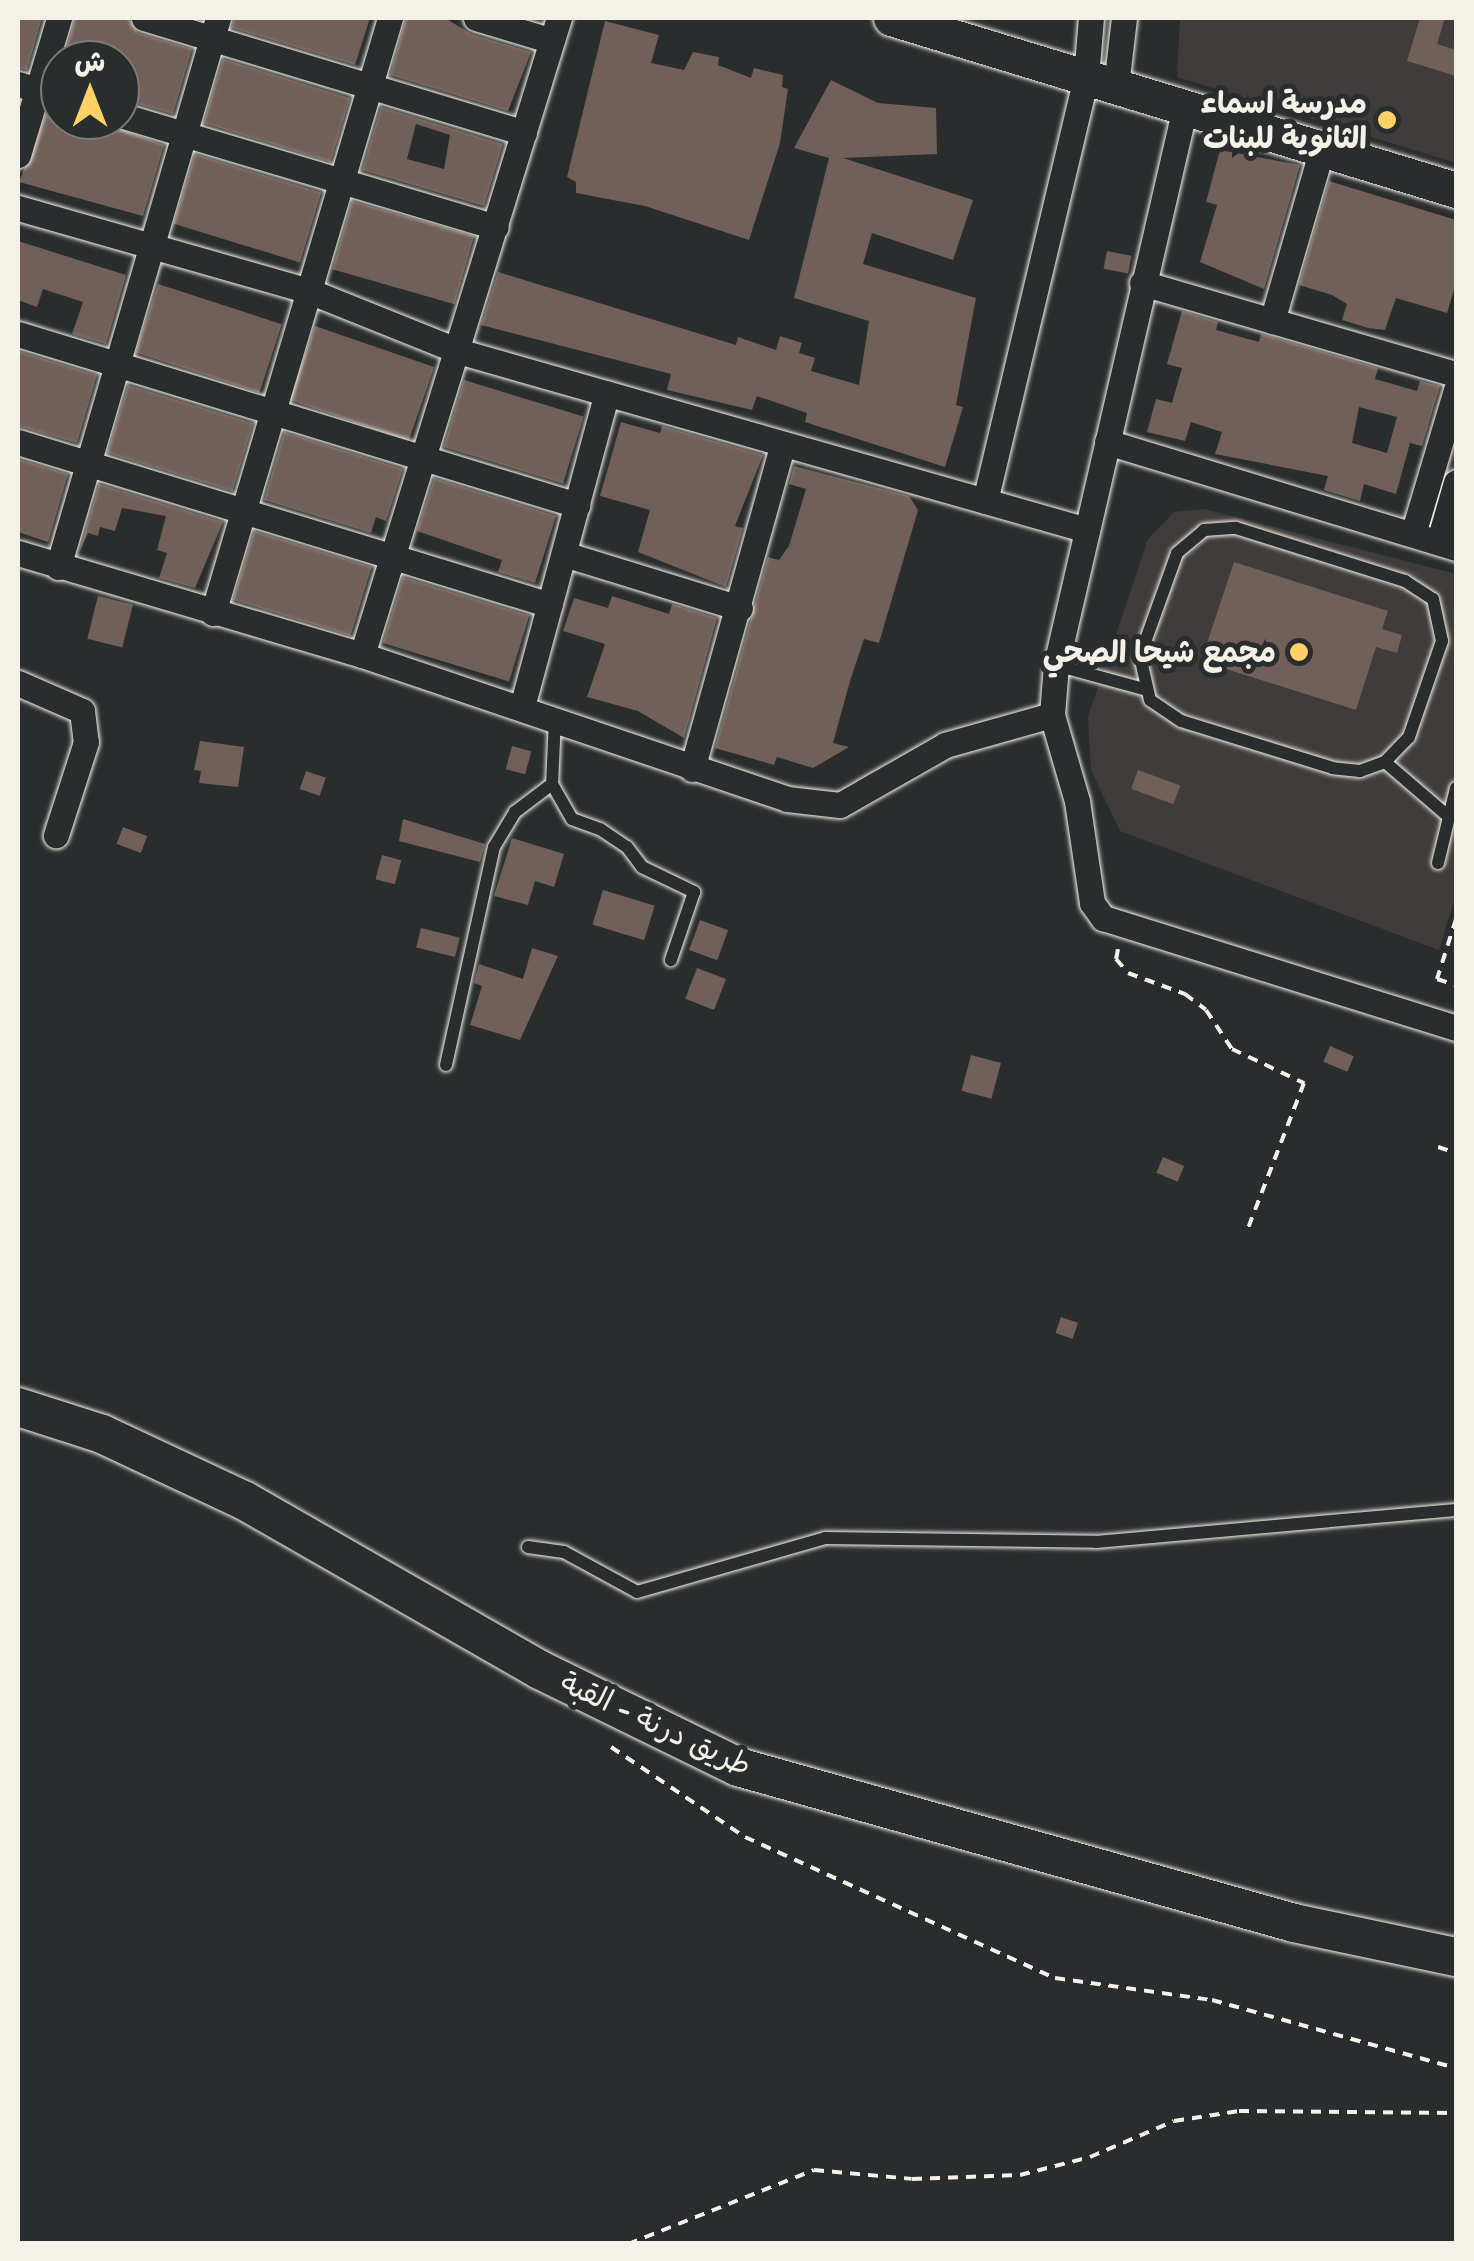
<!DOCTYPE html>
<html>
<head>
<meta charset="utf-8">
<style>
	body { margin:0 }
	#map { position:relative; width:1474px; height:2261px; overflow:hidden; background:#2a2d2e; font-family:Sriracha,"Playpen Sans Arabic",sans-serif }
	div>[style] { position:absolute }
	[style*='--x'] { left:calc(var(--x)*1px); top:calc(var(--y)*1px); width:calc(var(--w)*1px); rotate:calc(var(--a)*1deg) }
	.built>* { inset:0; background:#3f3c3b }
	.building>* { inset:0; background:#716059; transform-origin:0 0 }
	.path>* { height:4px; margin-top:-2px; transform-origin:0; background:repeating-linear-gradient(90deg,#f4f1e8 0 10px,transparent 0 18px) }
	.roads { filter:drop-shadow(0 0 2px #f4f1e8) drop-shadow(0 0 2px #f4f1e8) }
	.lane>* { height:12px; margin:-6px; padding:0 6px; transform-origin:6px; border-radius:6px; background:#2a2d2e }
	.street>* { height:25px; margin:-12.5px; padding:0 12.5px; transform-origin:12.5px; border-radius:12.5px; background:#2a2d2e }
	.secondary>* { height:35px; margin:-17.5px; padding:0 17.5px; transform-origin:17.5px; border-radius:17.5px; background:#2a2d2e }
	.primary>* { height:38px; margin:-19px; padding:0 19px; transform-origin:19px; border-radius:19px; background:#2a2d2e }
	.dots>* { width:28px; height:28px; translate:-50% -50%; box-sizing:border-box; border:5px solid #2a2d2e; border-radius:50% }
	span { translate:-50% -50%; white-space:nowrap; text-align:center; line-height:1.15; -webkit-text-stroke:10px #2a2d2e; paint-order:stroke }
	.poi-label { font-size:30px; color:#f4f1e8; font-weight:700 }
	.right { translate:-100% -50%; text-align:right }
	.street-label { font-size:30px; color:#f4f1e8 }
	.frame { position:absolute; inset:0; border:20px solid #f4f1e8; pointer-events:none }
	.north { position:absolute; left:40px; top:40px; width:100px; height:100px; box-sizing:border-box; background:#2a2d2e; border:2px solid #7b7b78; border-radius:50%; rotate:0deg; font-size:28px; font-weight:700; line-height:40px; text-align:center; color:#f4f1e8 }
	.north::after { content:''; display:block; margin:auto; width:35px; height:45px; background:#ffd166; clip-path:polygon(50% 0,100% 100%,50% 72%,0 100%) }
</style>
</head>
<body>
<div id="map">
	<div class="built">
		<div style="clip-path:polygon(1180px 18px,1456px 18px,1456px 163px,1177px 77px)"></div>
		<div style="clip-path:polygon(1204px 509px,1456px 574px,1456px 894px,1439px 950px,1120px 831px,1091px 770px,1088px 717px,1148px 539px,1174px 512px)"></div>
	</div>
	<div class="building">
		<div style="clip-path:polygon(18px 18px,42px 18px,27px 70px,18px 68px)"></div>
		<div style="clip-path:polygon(75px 18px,128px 18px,138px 33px,192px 49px,173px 114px,120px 99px,129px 60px,63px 60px)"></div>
		<div style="clip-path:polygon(234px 18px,370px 18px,355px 65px,232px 28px)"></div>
		<div style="clip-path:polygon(406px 18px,445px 18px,471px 34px,531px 52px,508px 111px,390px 75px)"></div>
		<div style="clip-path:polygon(1420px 18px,1445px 18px,1437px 44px,1456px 50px,1456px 76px,1407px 61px)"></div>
		<div style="clip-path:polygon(605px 21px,659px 35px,651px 63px,684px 70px,693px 52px,719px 57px,718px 65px,751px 78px,754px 68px,783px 75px,782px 87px,788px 89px,780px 143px,749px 240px,645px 206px,576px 193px,576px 182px,567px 177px)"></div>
		<div style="left:223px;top:59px;width:133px;height:67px;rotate:17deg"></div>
		<div style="clip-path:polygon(831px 80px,878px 103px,936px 108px,937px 154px,843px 158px,973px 200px,953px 260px,872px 233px,863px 264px,976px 298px,956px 405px,963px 407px,945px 467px,805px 422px,807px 413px,757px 396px,752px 410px,667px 390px,671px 374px,481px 325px,498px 272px,736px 345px,738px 337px,776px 350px,780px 336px,802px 343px,799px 353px,815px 358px,811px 371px,859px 385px,869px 321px,794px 298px,829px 158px,794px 148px)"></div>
		<div style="clip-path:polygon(evenodd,381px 107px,503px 144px,484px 206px,362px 170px,381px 107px,416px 124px,450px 135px,444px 169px,407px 159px,416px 124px)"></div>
		<div style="clip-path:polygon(48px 110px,60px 113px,60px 120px,96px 120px,164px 145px,143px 216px,19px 182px)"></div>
		<div style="clip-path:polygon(1220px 150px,1300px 165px,1264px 289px,1200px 262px,1217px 205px,1206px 202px)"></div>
		<div style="left:195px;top:154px;width:132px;height:73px;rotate:17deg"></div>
		<div style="clip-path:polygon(1329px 181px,1456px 220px,1456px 283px,1447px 313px,1396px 298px,1385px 330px,1368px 328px,1342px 320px,1347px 304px,1332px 295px,1299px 285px)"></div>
		<div style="left:352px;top:201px;width:127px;height:71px;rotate:16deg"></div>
		<div style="clip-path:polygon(18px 241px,126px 275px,106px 344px,72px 334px,83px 302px,43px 289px,37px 307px,18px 300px)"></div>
		<div style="left:1107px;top:251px;width:25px;height:18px;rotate:11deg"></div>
		<div style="left:158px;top:284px;width:130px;height:72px;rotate:18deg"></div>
		<div style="clip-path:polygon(evenodd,1182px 311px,1218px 322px,1216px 330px,1259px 342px,1261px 334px,1378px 368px,1375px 379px,1417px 391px,1420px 381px,1440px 386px,1422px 446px,1410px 443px,1396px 494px,1364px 484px,1360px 501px,1324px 490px,1328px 476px,1215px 454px,1222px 432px,1191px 422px,1185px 441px,1147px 432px,1156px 399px,1172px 403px,1182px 368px,1167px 364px,1182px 311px,1359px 407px,1397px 417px,1387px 453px,1352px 443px,1359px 407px)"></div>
		<div style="left:315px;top:326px;width:126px;height:78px;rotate:19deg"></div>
		<div style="clip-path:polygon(18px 351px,97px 375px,77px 443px,18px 426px)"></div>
		<div style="left:464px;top:380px;width:125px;height:70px;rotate:17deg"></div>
		<div style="left:128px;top:385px;width:131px;height:71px;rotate:17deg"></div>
		<div style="clip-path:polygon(621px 422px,660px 433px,662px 426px,763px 455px,735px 526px,743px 528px,726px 587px,638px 552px,650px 510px,600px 496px)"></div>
		<div style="clip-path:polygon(284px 432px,403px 469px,386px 521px,376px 517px,371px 533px,264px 500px)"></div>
		<div style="clip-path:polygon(18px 459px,68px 474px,48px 542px,18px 532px)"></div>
		<div style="clip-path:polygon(794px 466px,909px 496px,918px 510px,879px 643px,864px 639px,850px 681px,833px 743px,849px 747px,813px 768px,777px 757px,774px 765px,715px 748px,768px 557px,779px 560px,789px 546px,806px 489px,789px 484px)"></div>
		<div style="clip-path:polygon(434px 478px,556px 516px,535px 583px,498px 572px,502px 560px,417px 531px)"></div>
		<div style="clip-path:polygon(99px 484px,223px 522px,195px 588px,159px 578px,167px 553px,157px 550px,166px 516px,122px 508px,115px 531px,100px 527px,98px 536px,88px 533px,79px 552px)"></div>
		<div style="left:254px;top:531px;width:123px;height:72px;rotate:17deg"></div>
		<div style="clip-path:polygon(1234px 562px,1388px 611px,1382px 629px,1402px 635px,1397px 653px,1376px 647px,1356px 710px,1201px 661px)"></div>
		<div style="left:403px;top:577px;width:132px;height:69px;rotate:17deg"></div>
		<div style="left:98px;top:596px;width:36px;height:44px;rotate:14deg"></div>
		<div style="clip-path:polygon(612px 596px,669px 614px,672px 604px,717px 618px,684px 738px,638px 711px,587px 697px,605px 644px,563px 631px,574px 598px,608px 608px)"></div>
		<div style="clip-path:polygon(200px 741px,244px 747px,238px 787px,199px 783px,201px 771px,194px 770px)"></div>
		<div style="left:512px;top:746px;width:20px;height:24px;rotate:15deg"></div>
		<div style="left:1138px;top:770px;width:45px;height:20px;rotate:20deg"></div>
		<div style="left:306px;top:771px;width:21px;height:19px;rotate:19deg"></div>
		<div style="clip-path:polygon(403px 819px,485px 844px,480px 862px,399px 841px)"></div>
		<div style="left:123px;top:827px;width:26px;height:18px;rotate:21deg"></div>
		<div style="clip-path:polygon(512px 838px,564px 854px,554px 887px,535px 881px,528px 905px,494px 896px)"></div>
		<div style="left:382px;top:855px;width:20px;height:25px;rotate:15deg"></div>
		<div style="left:603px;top:890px;width:54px;height:36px;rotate:17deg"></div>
		<div style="left:700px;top:920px;width:30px;height:32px;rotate:20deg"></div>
		<div style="left:421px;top:928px;width:40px;height:20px;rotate:14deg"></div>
		<div style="clip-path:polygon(532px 948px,558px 956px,520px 1040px,470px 1025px,482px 986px,474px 983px,479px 964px,523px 979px)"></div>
		<div style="left:697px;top:968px;width:31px;height:33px;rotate:21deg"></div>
		<div style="left:1330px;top:1046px;width:26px;height:17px;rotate:23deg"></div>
		<div style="left:971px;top:1055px;width:31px;height:37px;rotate:15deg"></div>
		<div style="left:1163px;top:1157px;width:23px;height:17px;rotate:23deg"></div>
		<div style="left:1061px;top:1317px;width:18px;height:17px;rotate:19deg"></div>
	</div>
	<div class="path">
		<div style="--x:1456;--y:919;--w:63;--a:107.6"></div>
		<div style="--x:1437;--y:979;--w:20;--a:18"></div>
		<div style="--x:1118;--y:949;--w:10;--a:101"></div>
		<div style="--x:1116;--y:959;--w:18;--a:49"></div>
		<div style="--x:1128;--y:973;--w:61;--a:20.2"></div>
		<div style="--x:1185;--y:994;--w:26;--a:37"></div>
		<div style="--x:1206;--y:1010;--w:47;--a:56.3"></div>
		<div style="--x:1232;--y:1049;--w:80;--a:25.3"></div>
		<div style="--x:1304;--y:1083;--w:155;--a:111.1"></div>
		<div style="--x:1438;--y:1147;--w:19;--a:18"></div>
		<div style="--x:611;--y:1747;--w:161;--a:33.9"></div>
		<div style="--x:745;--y:1837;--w:341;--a:24.5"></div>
		<div style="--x:1055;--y:1978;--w:159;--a:8"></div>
		<div style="--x:1212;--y:2000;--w:253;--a:15.6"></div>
		<div style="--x:628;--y:2244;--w:200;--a:-21.7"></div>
		<div style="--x:814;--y:2170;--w:98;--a:5.2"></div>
		<div style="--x:912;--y:2179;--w:108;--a:-2.1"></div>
		<div style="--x:1020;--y:2175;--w:72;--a:-14.4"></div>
		<div style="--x:1090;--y:2157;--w:91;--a:-23.2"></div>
		<div style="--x:1174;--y:2121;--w:66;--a:-8.7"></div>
		<div style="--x:1239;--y:2111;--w:217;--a:0.5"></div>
	</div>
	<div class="roads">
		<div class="lane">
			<div style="--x:1236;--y:528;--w:177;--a:17.4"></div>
			<div style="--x:1405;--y:581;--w:33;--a:33"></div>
			<div style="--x:1433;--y:599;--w:43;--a:77.9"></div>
			<div style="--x:1442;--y:641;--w:102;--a:109"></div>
			<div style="--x:1409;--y:737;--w:35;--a:134"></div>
			<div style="--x:1385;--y:762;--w:27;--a:160"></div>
			<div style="--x:1360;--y:771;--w:27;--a:-174"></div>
			<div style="--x:1333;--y:768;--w:159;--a:-162.8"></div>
			<div style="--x:1181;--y:721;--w:37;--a:-146"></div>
			<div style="--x:1150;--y:700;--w:45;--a:-102.8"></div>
			<div style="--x:1140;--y:656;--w:109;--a:-70.2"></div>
			<div style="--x:1177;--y:553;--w:35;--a:-40"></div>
			<div style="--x:1204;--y:530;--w:32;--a:-4"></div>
			<div style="--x:1056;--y:665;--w:91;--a:15.3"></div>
			<div style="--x:555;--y:719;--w:65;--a:92.6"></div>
			<div style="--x:552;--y:784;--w:40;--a:60.3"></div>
			<div style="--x:572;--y:819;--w:30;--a:20"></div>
			<div style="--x:600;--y:829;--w:32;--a:34"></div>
			<div style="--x:627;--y:847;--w:25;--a:53"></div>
			<div style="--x:642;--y:867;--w:58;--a:25.7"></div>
			<div style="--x:694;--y:892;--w:72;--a:108.7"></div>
			<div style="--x:1385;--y:762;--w:84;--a:40.7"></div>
			<div style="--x:1438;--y:863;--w:77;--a:-76.5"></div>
			<div style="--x:446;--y:1065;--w:223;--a:-77.6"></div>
			<div style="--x:494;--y:847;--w:41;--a:-59"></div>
			<div style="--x:515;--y:812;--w:46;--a:-37.1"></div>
			<div style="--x:528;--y:1547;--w:36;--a:8"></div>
			<div style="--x:564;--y:1552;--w:83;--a:28.7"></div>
			<div style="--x:637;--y:1592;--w:196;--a:-16"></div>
			<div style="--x:825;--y:1538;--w:271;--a:0.8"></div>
			<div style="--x:1096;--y:1542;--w:361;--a:-5.1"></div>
		</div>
		<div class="street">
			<div style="--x:144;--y:18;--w:397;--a:16.8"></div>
			<div style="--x:476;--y:18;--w:79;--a:16.8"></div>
			<div style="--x:18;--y:84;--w:44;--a:17.2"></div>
			<div style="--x:1116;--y:86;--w:68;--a:-83.3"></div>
			<div style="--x:1185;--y:107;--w:573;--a:103.02"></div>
			<div style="--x:1056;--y:665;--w:50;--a:94.6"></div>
			<div style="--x:1052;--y:715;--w:90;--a:73.8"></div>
			<div style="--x:1077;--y:801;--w:103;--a:81.6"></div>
			<div style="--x:1092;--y:903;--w:19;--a:54"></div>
			<div style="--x:1103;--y:918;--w:370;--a:17.3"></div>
			<div style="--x:120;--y:115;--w:392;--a:16.6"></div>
			<div style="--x:18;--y:155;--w:143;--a:-73.3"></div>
			<div style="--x:18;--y:208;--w:303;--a:15.9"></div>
			<div style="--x:309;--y:291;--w:161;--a:21.9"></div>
			<div style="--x:458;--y:351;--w:654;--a:15.89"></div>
			<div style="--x:1142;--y:283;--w:327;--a:16.2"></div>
			<div style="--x:1272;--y:321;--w:179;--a:-73.8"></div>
			<div style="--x:18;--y:334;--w:585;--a:17.01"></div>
			<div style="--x:18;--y:442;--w:556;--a:17.03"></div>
			<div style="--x:1107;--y:442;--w:365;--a:16.9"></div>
			<div style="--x:985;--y:501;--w:436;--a:-76.6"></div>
			<div style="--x:1086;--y:77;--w:59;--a:-85.2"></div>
			<div style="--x:1413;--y:534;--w:150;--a:-73.4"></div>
			<div style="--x:1439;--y:541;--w:61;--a:-73.9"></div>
			<div style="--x:18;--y:553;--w:359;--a:16.5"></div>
			<div style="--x:362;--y:655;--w:449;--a:18.7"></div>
			<div style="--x:787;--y:799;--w:53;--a:6.5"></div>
			<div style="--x:840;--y:805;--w:121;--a:-29.7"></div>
			<div style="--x:945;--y:745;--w:111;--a:-15.7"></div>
			<div style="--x:564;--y:554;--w:184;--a:17.1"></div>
			<div style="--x:58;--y:567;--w:572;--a:-73.75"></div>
			<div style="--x:213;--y:613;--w:621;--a:-73.43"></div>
			<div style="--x:362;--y:655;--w:667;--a:-72.82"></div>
			<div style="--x:18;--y:683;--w:70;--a:23.6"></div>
			<div style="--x:82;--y:711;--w:31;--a:83"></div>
			<div style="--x:86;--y:742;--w:98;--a:107.9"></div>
			<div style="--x:522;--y:707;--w:325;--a:-74.9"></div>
			<div style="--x:692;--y:769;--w:337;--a:-74.4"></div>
		</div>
		<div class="secondary">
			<div style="--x:891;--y:18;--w:591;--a:16.93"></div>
		</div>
		<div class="primary">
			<div style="--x:18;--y:1407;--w:88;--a:17.8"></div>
			<div style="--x:102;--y:1434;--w:158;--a:25.1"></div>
			<div style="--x:245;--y:1501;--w:340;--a:29.8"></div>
			<div style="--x:540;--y:1670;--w:220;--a:26.1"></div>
			<div style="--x:738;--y:1767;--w:577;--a:15.67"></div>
			<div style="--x:1294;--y:1923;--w:166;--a:11.9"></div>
		</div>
	</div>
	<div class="dots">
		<div style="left:1387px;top:120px;background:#ffd166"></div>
		<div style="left:1299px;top:652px;background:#ffd166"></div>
	</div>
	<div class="poi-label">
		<span class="right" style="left:1367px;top:120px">مدرسة اسماء<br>الثانوية للبنات</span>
		<span class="right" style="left:1276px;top:652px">مجمع شيحا الصحي</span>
	</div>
	<div class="street-label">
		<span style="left:656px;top:1724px;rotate:25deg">طريق درنة - القبة</span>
	</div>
	<div class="frame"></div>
	<div class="north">ش</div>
</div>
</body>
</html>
